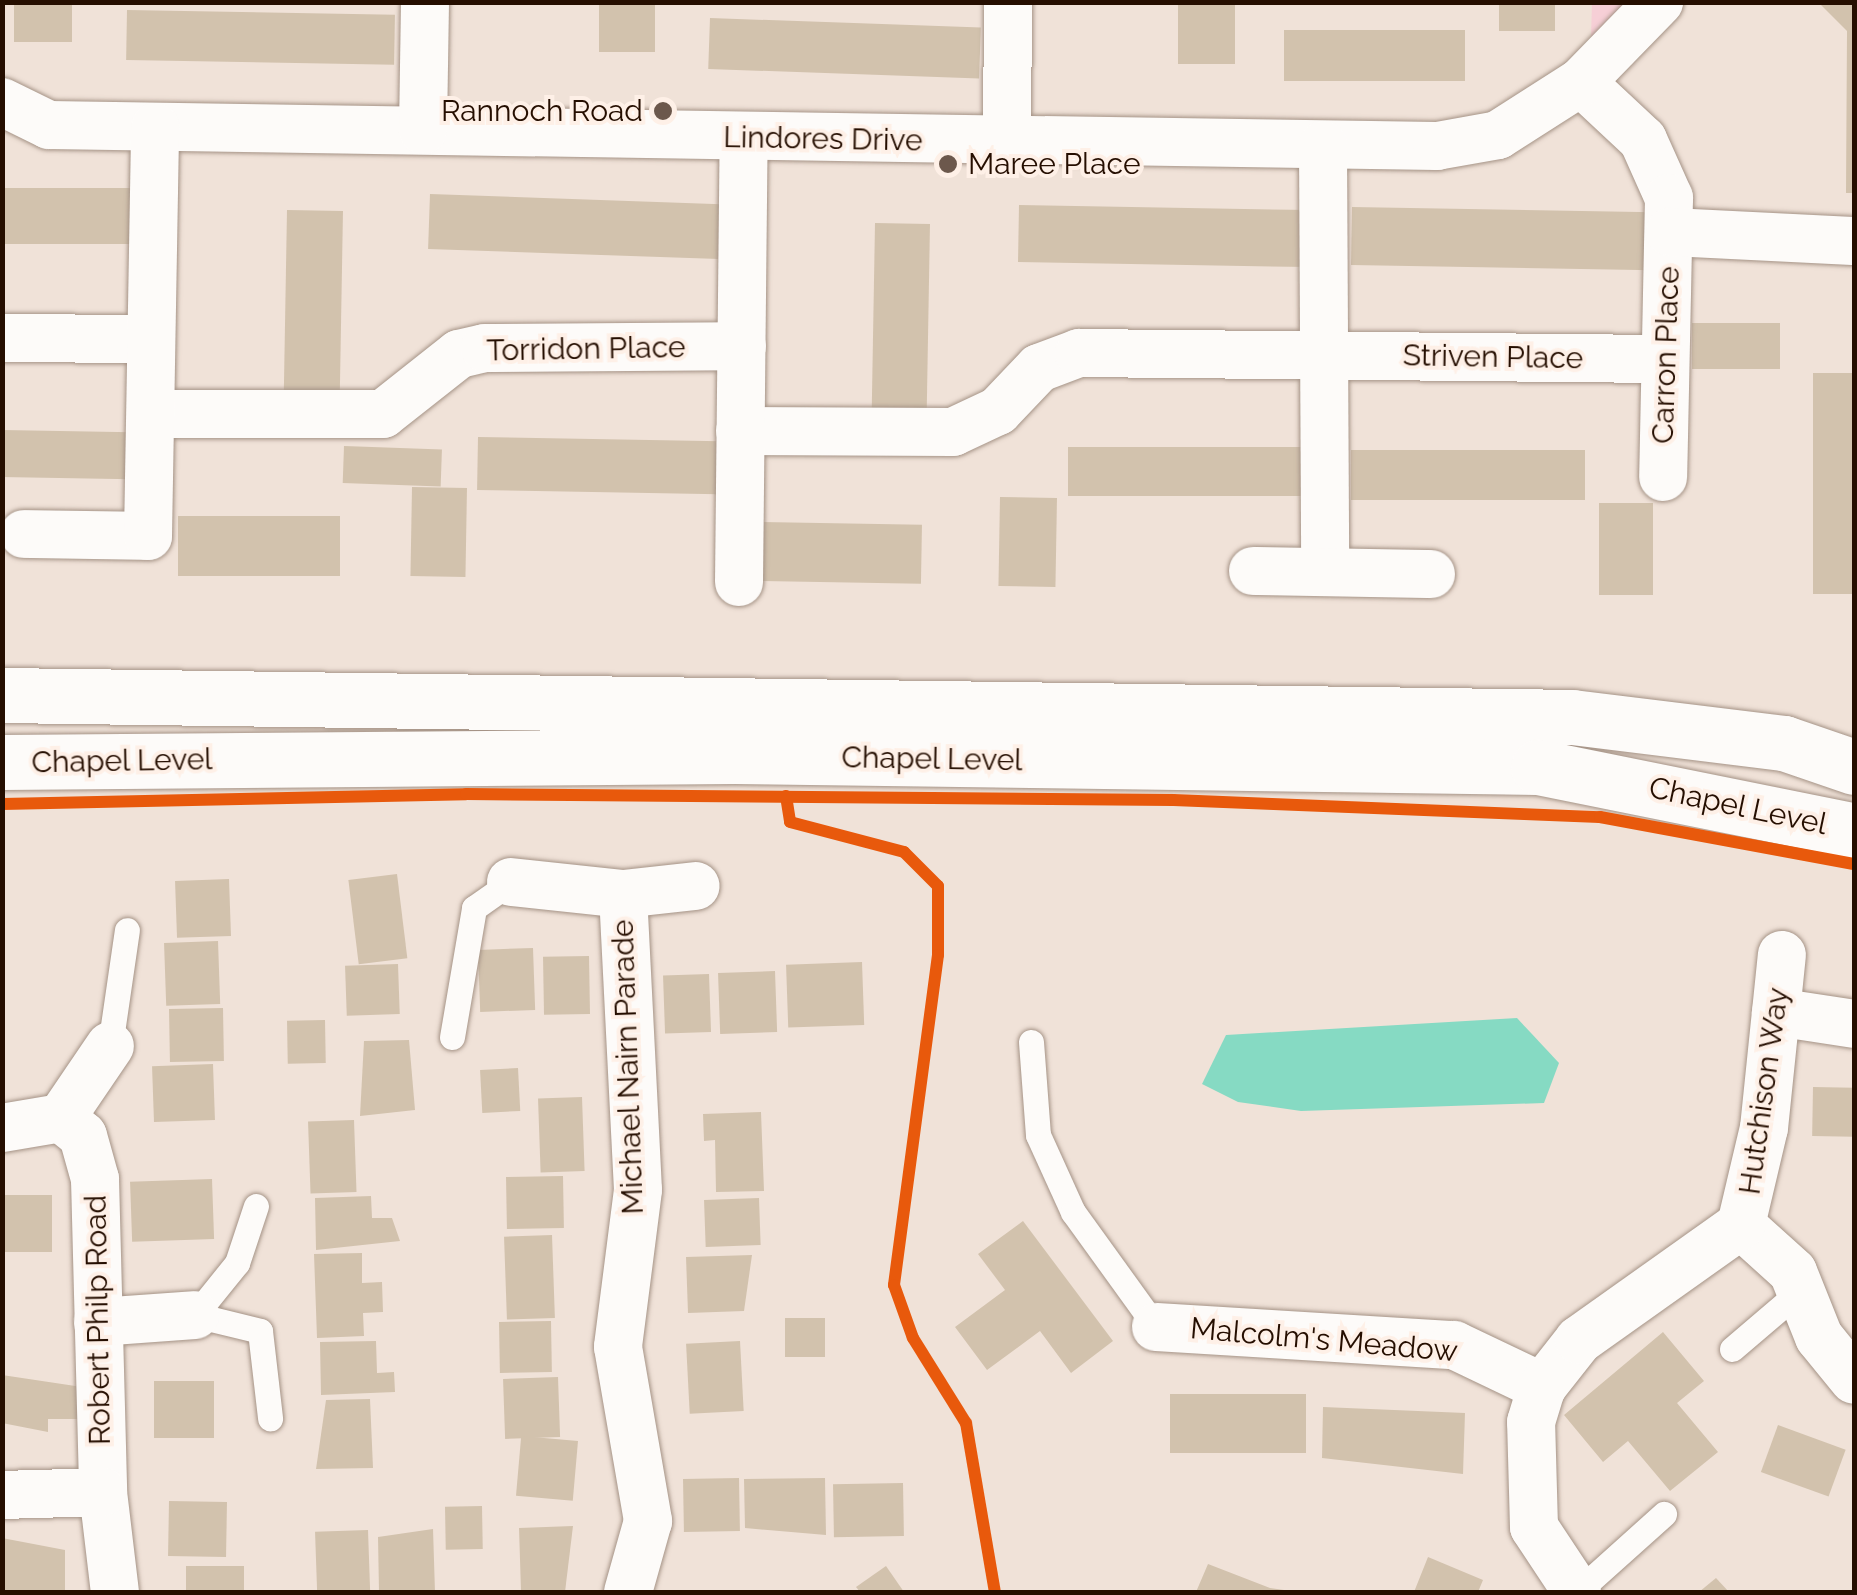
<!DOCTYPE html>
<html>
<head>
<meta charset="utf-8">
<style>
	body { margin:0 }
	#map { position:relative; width:1857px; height:1595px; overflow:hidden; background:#f0e2d8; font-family:Raleway,sans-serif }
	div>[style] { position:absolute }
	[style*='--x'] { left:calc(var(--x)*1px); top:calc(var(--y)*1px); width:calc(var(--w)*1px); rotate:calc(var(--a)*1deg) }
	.green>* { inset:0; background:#f6cfd6 }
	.water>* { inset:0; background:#86dac3 }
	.building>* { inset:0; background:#d2c2ad; transform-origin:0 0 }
	.roads { filter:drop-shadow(0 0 2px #a59386) drop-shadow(0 0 2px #a59386) }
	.lane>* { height:25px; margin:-12.5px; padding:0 12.5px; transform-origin:12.5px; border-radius:12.5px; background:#fdfbf9 }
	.street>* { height:48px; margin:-24px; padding:0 24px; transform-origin:24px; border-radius:24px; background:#fdfbf9 }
	.secondary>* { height:55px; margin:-27.5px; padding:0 27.5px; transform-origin:27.5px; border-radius:27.5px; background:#fdfbf9 }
	.cycleway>* { height:12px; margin:-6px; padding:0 6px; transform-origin:6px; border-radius:6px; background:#e8590c }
	.dots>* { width:28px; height:28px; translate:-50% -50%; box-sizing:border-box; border:5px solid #fef0e7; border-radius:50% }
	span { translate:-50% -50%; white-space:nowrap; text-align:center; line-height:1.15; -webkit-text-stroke:8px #fef0e7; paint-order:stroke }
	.poi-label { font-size:30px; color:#250e00 }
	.right { translate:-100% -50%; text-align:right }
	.left { translate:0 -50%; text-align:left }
	.street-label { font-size:30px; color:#250e00 }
	.frame { position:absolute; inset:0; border:5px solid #250e00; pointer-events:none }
</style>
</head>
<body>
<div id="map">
	<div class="green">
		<div style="clip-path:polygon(1592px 3px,1625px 3px,1591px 37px)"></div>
	</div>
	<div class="water">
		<div style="clip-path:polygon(1517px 1018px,1559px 1063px,1544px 1103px,1301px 1111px,1238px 1102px,1202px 1084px,1226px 1035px)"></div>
	</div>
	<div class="building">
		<div style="left:14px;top:2px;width:58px;height:40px"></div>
		<div style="left:599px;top:2px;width:56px;height:50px"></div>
		<div style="left:1178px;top:2px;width:57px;height:62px"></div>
		<div style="left:1499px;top:2px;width:56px;height:29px"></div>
		<div style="clip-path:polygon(1818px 2px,1854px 2px,1854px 193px,1846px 193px,1847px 31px)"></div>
		<div style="left:127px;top:10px;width:268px;height:50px;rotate:1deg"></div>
		<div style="left:710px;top:18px;width:271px;height:51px;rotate:2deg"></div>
		<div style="left:1465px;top:30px;width:51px;height:181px;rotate:90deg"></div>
		<div style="left:2px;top:188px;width:133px;height:56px"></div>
		<div style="left:430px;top:194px;width:291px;height:55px;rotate:2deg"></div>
		<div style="left:1019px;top:205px;width:292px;height:57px;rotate:1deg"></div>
		<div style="left:1352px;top:207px;width:302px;height:58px;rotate:1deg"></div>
		<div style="left:287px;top:210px;width:56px;height:186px;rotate:1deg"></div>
		<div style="left:875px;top:223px;width:55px;height:187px;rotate:1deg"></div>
		<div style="left:1692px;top:323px;width:88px;height:46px"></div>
		<div style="left:1813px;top:373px;width:41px;height:221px"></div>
		<div style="left:2px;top:430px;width:130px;height:47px;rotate:1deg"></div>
		<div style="left:478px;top:437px;width:242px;height:53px;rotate:1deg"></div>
		<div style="left:344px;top:446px;width:98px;height:37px;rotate:2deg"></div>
		<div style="left:1068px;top:447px;width:241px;height:49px"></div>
		<div style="left:1351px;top:450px;width:234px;height:50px"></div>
		<div style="left:412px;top:487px;width:55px;height:89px;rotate:1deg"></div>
		<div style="left:1000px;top:497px;width:57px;height:89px;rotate:1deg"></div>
		<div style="left:1599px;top:503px;width:54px;height:92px"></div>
		<div style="left:178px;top:516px;width:162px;height:60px"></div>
		<div style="left:760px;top:522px;width:162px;height:59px;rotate:1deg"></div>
		<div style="left:397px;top:874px;width:85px;height:49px;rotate:83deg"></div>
		<div style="left:229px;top:879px;width:57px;height:54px;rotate:88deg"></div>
		<div style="left:218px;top:941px;width:63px;height:54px;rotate:88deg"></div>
		<div style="left:533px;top:948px;width:62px;height:55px;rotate:88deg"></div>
		<div style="left:589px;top:956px;width:58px;height:46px;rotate:89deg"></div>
		<div style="left:862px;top:962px;width:63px;height:76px;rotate:88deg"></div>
		<div style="left:398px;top:964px;width:50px;height:53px;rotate:88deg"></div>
		<div style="left:775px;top:971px;width:61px;height:57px;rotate:88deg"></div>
		<div style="left:709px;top:974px;width:58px;height:46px;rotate:88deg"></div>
		<div style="left:223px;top:1008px;width:53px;height:54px;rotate:89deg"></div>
		<div style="left:325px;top:1020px;width:43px;height:38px;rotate:89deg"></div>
		<div style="clip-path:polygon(409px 1040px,415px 1110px,360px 1116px,364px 1041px)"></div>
		<div style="left:213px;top:1064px;width:56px;height:61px;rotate:88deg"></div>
		<div style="left:518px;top:1068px;width:43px;height:38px;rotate:87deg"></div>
		<div style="left:1813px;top:1087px;width:41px;height:49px;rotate:1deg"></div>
		<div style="left:582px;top:1097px;width:74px;height:44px;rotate:88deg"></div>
		<div style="clip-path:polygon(761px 1112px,764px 1191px,716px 1192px,715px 1140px,704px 1141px,703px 1114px)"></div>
		<div style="left:354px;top:1120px;width:72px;height:46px;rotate:88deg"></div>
		<div style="left:563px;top:1176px;width:52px;height:57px;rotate:89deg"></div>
		<div style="left:212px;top:1179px;width:60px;height:82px;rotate:88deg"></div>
		<div style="left:3px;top:1195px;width:49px;height:57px"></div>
		<div style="clip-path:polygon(371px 1196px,372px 1218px,392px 1218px,400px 1241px,316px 1250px,315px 1198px)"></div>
		<div style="left:759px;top:1198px;width:47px;height:55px;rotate:88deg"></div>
		<div style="clip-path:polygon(1023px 1221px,1113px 1341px,1071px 1373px,1040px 1331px,987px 1370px,955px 1327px,1005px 1290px,978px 1254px)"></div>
		<div style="left:552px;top:1235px;width:83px;height:48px;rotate:88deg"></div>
		<div style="clip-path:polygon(362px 1253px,362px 1283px,382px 1282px,383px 1312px,363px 1313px,364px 1336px,317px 1338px,314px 1254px)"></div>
		<div style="clip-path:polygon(752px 1255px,744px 1311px,688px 1313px,686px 1257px)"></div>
		<div style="left:785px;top:1318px;width:40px;height:39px"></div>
		<div style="left:551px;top:1321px;width:51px;height:52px;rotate:89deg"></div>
		<div style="clip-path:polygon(1663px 1332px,1704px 1381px,1677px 1403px,1718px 1452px,1670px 1491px,1628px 1441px,1603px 1462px,1564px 1415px)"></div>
		<div style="clip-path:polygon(376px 1341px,377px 1373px,394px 1372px,395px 1392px,321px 1395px,320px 1342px)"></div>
		<div style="left:740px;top:1341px;width:70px;height:54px;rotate:87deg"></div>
		<div style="clip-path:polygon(2px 1375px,82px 1387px,81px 1419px,48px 1419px,48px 1432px,2px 1423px)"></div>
		<div style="left:558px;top:1377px;width:60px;height:55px;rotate:88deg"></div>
		<div style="left:154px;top:1381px;width:60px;height:57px"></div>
		<div style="left:1306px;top:1394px;width:59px;height:136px;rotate:90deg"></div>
		<div style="clip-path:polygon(370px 1399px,373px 1468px,316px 1469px,326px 1400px)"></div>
		<div style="clip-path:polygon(1323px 1407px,1465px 1413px,1463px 1474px,1322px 1458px)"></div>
		<div style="left:1778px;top:1425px;width:72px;height:50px;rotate:20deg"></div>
		<div style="left:578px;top:1441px;width:60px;height:57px;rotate:95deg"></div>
		<div style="left:739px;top:1478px;width:53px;height:56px;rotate:89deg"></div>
		<div style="clip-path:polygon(825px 1478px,826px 1535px,745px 1528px,744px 1479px)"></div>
		<div style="left:903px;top:1483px;width:53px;height:70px;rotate:89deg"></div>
		<div style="left:169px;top:1501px;width:58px;height:55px;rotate:1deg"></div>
		<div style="left:482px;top:1506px;width:43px;height:37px;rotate:89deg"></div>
		<div style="clip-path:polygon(573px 1526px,565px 1592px,521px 1592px,519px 1528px)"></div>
		<div style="clip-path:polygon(433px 1529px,435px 1592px,379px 1592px,378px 1537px)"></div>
		<div style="left:368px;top:1530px;width:60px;height:53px;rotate:88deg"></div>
		<div style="clip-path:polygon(2px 1538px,65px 1550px,65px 1592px,2px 1592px)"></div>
		<div style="clip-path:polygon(1428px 1557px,1483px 1580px,1478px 1592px,1414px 1592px)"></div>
		<div style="clip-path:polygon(1208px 1564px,1270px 1588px,1298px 1592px,1196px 1592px)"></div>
		<div style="left:186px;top:1566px;width:58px;height:26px"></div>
		<div style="clip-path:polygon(886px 1566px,904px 1592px,860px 1592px,856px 1587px)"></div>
		<div style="clip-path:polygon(1716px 1578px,1729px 1592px,1699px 1592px)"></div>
	</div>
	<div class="roads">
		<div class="lane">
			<div style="--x:452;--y:1037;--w:131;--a:-80.3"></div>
			<div style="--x:474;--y:908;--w:45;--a:-35.1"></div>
			<div style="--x:1031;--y:1042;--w:93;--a:85.7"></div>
			<div style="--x:1038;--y:1135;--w:85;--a:65.6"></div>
			<div style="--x:1073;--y:1212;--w:142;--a:54.2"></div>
			<div style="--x:110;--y:1046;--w:117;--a:-81.7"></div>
			<div style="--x:195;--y:1315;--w:67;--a:13.8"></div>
			<div style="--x:260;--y:1331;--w:88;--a:83.4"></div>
			<div style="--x:195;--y:1315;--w:67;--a:-51.1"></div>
			<div style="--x:237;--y:1263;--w:60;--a:-71.6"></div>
			<div style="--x:1732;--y:1349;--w:89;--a:-40.5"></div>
			<div style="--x:1577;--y:1592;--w:117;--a:-41.9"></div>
		</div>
		<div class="street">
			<div style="--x:1581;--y:82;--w:85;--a:43.1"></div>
			<div style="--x:1643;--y:140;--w:64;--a:65.9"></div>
			<div style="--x:1669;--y:198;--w:279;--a:91.2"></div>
			<div style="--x:2;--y:102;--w:52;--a:26.1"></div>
			<div style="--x:49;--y:125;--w:1388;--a:0.87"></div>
			<div style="--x:1437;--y:146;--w:62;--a:-10.2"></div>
			<div style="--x:1498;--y:135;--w:98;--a:-32.6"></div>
			<div style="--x:1581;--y:82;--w:112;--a:-45.7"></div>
			<div style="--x:423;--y:130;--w:128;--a:-89.1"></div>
			<div style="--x:1007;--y:142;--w:140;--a:-89.6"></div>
			<div style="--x:1323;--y:145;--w:427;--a:89.7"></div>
			<div style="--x:1670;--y:232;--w:184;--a:2.8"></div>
			<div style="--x:2;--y:338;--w:149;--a:0.4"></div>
			<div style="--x:151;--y:414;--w:232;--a:0"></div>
			<div style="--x:383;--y:414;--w:97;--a:-38.3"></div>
			<div style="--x:459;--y:354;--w:27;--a:-13"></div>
			<div style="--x:485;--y:348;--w:257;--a:-0.4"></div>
			<div style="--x:740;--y:431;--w:213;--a:0.3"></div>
			<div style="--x:953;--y:432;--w:50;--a:-25"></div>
			<div style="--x:998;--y:411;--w:59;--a:-46.4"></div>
			<div style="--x:1039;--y:368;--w:43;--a:-20.6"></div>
			<div style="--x:1079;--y:353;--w:583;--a:0.59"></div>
			<div style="--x:24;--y:534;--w:124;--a:0.9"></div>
			<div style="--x:148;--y:536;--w:409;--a:-89"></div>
			<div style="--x:1253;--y:571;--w:178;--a:1"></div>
			<div style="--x:739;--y:582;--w:444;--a:-89.4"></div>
			<div style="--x:511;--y:882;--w:113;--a:6.1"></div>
			<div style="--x:623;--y:894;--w:73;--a:-6.3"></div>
			<div style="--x:623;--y:894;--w:296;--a:87.1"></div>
			<div style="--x:638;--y:1190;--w:158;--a:97.3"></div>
			<div style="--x:618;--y:1347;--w:177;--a:80.2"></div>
			<div style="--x:648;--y:1521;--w:74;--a:105.7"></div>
			<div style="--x:1776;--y:1012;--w:79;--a:8.7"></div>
			<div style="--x:61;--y:1118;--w:87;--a:-55.8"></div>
			<div style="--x:2;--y:1128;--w:60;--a:-9.6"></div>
			<div style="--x:61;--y:1118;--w:28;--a:39"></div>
			<div style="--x:83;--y:1136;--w:45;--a:74.4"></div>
			<div style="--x:95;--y:1179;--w:313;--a:88.5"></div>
			<div style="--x:103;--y:1492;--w:101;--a:83.2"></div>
			<div style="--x:1741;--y:1225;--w:70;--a:42.1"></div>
			<div style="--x:1793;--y:1272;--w:70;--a:68.2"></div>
			<div style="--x:1819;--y:1337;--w:55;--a:50.9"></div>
			<div style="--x:98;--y:1322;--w:97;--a:-4.1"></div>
			<div style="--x:1156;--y:1327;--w:299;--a:3.5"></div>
			<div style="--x:1454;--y:1345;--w:98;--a:25.5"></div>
			<div style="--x:2;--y:1495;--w:101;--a:-1.7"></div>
			<div style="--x:1577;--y:1592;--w:78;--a:-123.5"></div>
			<div style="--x:1534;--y:1527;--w:105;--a:-91.6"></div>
			<div style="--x:1531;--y:1422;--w:37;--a:-73"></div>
			<div style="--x:1542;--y:1387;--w:60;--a:-51.8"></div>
			<div style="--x:1579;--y:1340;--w:199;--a:-35.4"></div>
			<div style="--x:1741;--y:1225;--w:100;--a:-76.7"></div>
			<div style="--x:1764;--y:1128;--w:174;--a:-84.1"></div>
		</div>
		<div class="secondary">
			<div style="--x:2;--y:695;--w:1570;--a:0.8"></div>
			<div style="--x:1572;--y:717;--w:214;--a:7"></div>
			<div style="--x:1784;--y:743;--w:74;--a:18.9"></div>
			<div style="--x:2;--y:762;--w:733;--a:-0.47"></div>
			<div style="--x:735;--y:756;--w:803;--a:0.78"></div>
			<div style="--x:1538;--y:767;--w:322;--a:11.4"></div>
		</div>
	</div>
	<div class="cycleway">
		<div style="--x:786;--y:796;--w:26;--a:81"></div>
		<div style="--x:790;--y:822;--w:118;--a:14.7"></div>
		<div style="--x:904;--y:852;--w:48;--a:45"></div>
		<div style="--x:938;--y:886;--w:69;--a:90"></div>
		<div style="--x:938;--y:955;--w:333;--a:97.6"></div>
		<div style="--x:894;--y:1285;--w:56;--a:70.3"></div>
		<div style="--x:913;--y:1338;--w:100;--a:58.1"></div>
		<div style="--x:966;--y:1423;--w:171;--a:80.3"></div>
		<div style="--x:2;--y:804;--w:464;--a:-1.2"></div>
		<div style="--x:466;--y:794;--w:707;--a:0.49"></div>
		<div style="--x:1173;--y:800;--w:427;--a:2.3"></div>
		<div style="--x:1600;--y:817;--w:258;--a:10.5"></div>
	</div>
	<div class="dots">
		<div style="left:663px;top:111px;background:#6c584c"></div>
		<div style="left:948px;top:164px;background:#6c584c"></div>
	</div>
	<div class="poi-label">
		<span class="right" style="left:643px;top:111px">Rannoch Road</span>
		<span class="left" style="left:968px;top:164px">Maree Place</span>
	</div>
	<div class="street-label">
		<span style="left:823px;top:139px;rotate:1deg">Lindores Drive</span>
		<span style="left:586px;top:349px;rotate:-1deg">Torridon Place</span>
		<span style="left:1666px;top:355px;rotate:-88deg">Carron Place</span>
		<span style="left:1493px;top:357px;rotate:1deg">Striven Place</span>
		<span style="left:932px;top:759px;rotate:1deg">Chapel Level</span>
		<span style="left:122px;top:761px;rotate:-1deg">Chapel Level</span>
		<span style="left:1738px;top:806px;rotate:12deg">Chapel Level</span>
		<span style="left:628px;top:1067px;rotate:-92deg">Michael Nairn Parade</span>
		<span style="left:1764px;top:1091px;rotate:-82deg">Hutchison Way</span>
		<span style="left:98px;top:1320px;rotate:-91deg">Robert Philp Road</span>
		<span style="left:1324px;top:1340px;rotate:5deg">Malcolm's Meadow</span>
	</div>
	<div class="frame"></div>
</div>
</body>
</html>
